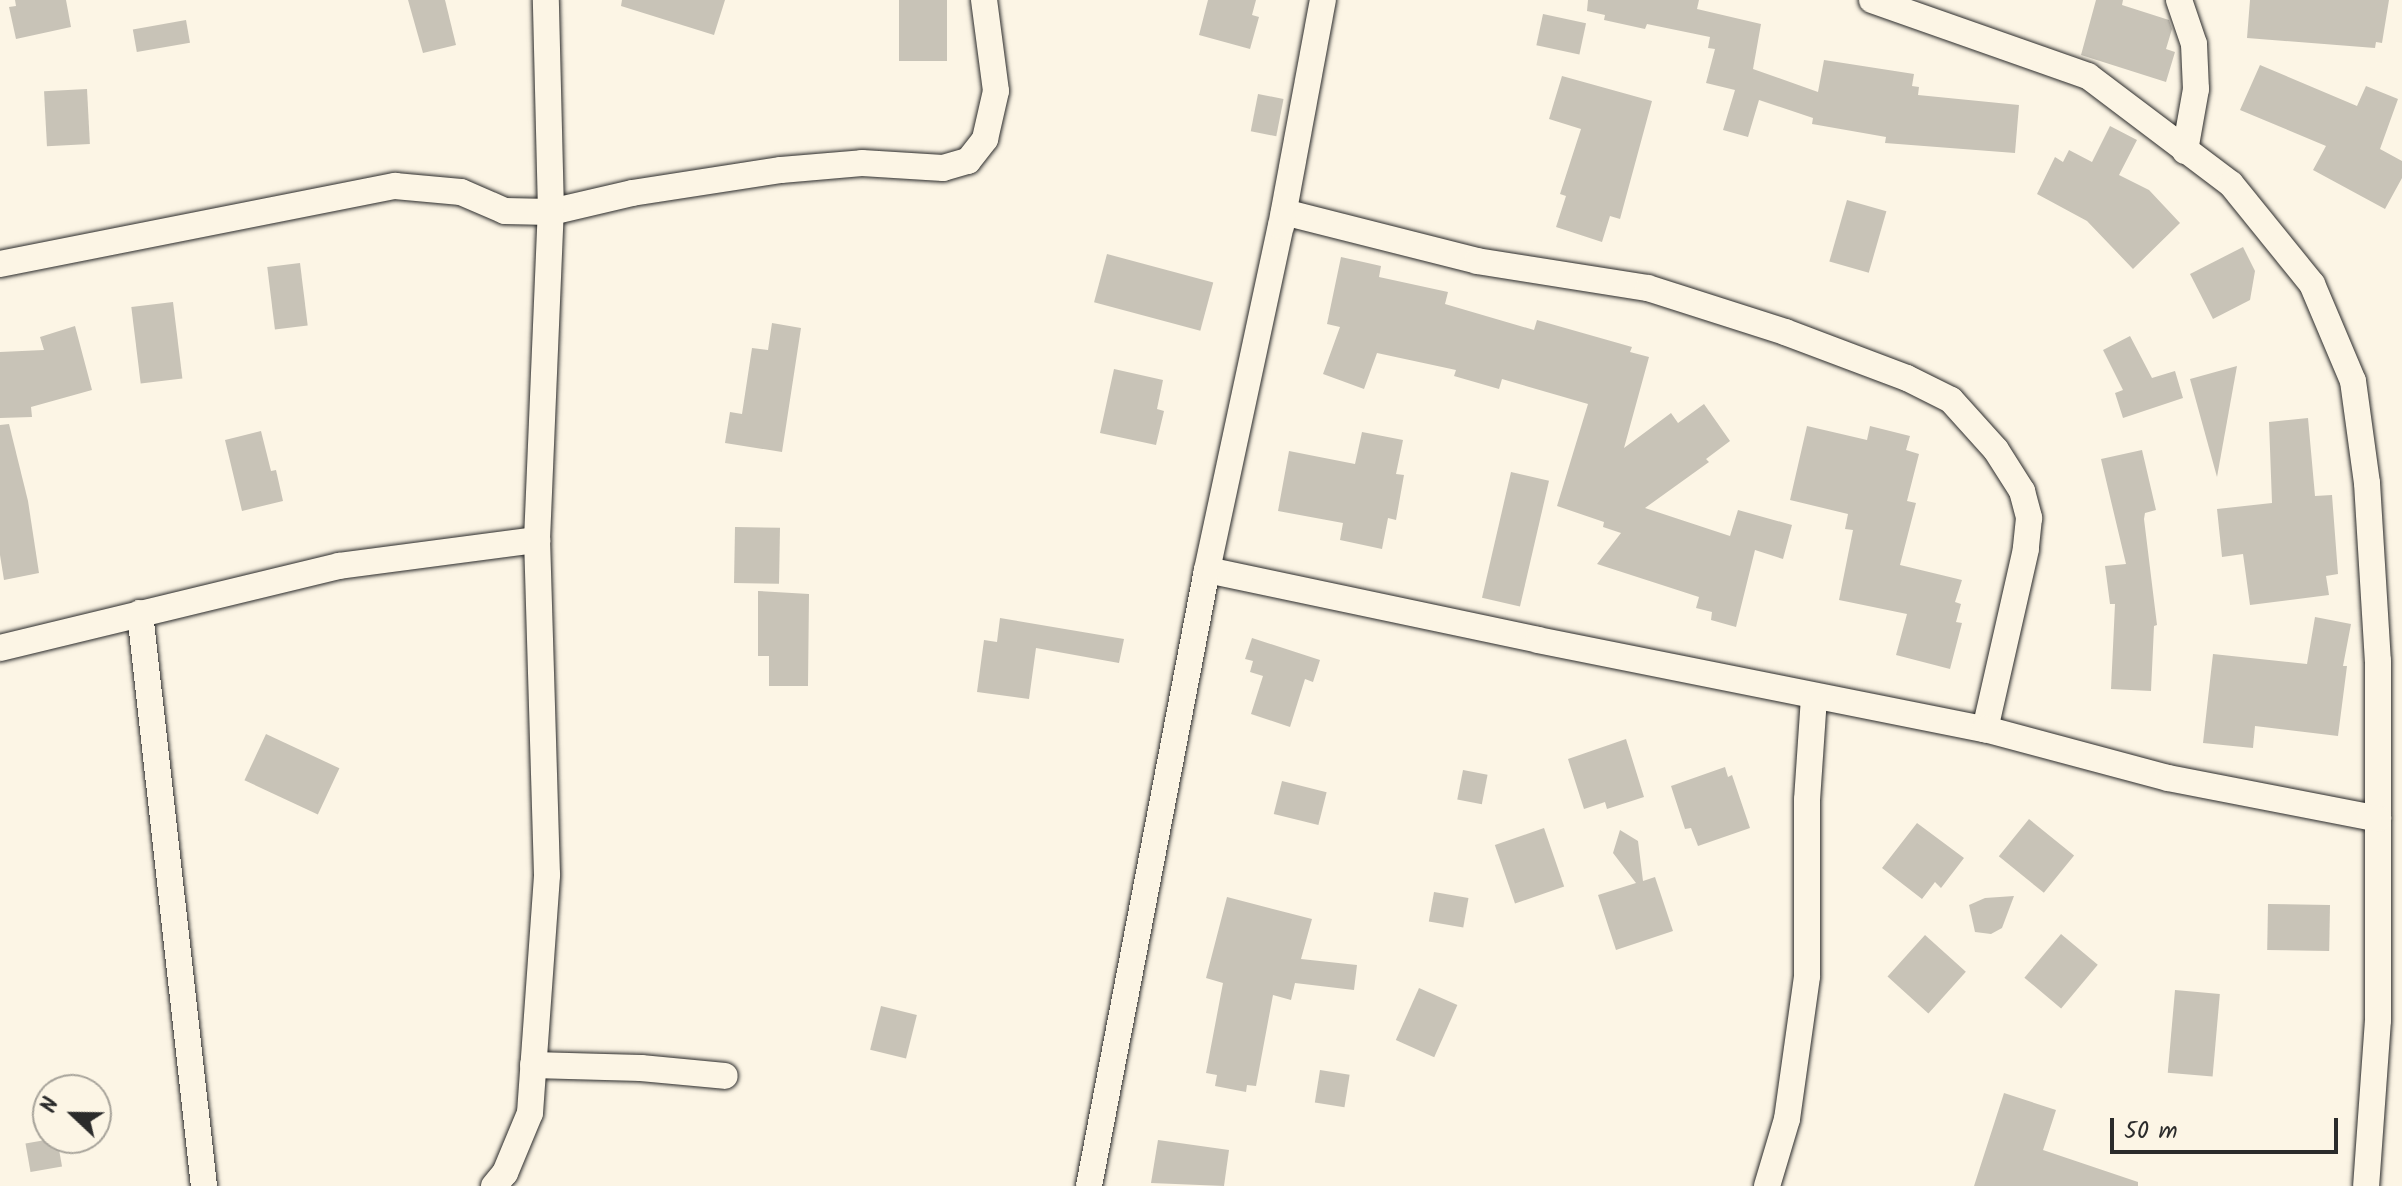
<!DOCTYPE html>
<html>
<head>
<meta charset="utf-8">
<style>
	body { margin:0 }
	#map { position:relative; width:2402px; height:1186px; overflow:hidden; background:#fcf5e5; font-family:Kalam,sans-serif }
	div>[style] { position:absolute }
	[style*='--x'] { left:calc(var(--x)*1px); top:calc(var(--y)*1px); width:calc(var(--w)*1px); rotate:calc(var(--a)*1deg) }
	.building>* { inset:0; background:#c8c3b7; transform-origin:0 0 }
	.roads { filter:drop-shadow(0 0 2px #2b2b2b) drop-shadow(0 0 2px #2b2b2b) }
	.street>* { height:26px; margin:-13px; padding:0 13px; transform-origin:13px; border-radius:13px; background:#fcf5e5 }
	span { translate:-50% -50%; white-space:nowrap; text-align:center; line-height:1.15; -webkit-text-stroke:7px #fcf5e5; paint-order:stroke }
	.north { position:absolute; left:32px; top:1074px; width:80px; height:80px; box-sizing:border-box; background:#fcf5e5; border:2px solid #a8a49b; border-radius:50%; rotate:292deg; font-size:22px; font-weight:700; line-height:32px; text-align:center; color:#2b2b2b }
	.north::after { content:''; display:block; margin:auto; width:28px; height:36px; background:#2b2b2b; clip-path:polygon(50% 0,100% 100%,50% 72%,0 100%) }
	.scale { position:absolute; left:2110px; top:1118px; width:228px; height:36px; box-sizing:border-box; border:4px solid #2b2b2b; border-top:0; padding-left:10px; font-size:24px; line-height:28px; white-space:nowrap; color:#2b2b2b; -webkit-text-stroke:6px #fcf5e5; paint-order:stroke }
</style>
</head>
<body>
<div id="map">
	<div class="building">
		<div style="clip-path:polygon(15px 0,66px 0,71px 27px,16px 39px,9px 7px,16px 6px)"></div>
		<div style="clip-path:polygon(408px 0,445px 0,456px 45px,423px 53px)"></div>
		<div style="clip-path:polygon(622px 0,725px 0,714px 35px,621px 6px)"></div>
		<div style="left:899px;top:0;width:48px;height:61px"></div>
		<div style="clip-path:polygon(1208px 0,1256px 0,1252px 15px,1259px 17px,1250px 49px,1199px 35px)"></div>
		<div style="clip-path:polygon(1588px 0,1699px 0,1697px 9px,1761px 24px,1753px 69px,1818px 92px,1824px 60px,1914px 74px,1912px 86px,1919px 87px,1918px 95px,2019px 105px,2015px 153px,1885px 143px,1886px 137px,1812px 124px,1813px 118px,1759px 100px,1748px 137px,1723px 130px,1735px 90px,1706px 83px,1715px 49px,1708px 48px,1710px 37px,1647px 24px,1645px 29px,1604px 20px,1605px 15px,1587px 11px)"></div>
		<div style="clip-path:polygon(2096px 0,2123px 0,2122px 5px,2169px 20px,2172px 29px,2166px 49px,2175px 52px,2166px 82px,2081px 55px)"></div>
		<div style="clip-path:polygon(2250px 0,2389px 0,2382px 43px,2376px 42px,2375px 48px,2247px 38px)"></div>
		<div style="left:1543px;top:14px;width:44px;height:32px;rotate:12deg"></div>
		<div style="left:186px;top:20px;width:23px;height:54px;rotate:80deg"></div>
		<div style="clip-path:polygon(2260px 65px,2357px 106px,2366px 86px,2398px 99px,2380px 149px,2402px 161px,2402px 178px,2385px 209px,2313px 170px,2326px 146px,2240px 110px)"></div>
		<div style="clip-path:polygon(1562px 76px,1652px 101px,1620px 219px,1610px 216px,1602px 242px,1556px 227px,1566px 196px,1560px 194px,1581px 129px,1549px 119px)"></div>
		<div style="left:87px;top:89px;width:55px;height:43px;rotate:87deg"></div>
		<div style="left:1258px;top:94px;width:26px;height:38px;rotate:11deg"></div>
		<div style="clip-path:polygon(2110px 126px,2137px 140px,2119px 175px,2149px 190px,2180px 223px,2133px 269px,2087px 221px,2037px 194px,2055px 157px,2063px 162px,2069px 150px,2092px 162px)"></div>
		<div style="left:1847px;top:200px;width:41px;height:64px;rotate:16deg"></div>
		<div style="clip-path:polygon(2243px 247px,2255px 271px,2250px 300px,2213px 319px,2190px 274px)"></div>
		<div style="left:1107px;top:254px;width:110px;height:50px;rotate:15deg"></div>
		<div style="clip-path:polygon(1341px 257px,1381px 266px,1379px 277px,1448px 292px,1445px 304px,1534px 330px,1537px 320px,1632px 347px,1630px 352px,1649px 357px,1624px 448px,1671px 413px,1678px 423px,1704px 404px,1730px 441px,1706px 459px,1709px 462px,1645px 508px,1730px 536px,1738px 510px,1792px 525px,1783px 559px,1755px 550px,1736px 627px,1711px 620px,1712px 612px,1696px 608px,1699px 597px,1597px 564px,1621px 533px,1603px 527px,1604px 522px,1557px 506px,1588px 404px,1502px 379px,1499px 389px,1454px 376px,1456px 370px,1377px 353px,1364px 389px,1323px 374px,1340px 327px,1327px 324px)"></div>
		<div style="left:300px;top:263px;width:63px;height:33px;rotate:83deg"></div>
		<div style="left:173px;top:302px;width:77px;height:42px;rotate:83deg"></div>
		<div style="clip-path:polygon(772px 323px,801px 328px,782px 452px,725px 443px,730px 412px,742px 414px,752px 348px,768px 350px)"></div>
		<div style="clip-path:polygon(75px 326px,92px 390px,31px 407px,32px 417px,0 418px,0 352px,44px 350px,40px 337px)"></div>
		<div style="clip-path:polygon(2130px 336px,2152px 378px,2175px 371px,2183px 398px,2123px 418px,2115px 393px,2123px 390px,2103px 350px)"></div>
		<div style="clip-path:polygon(2237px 366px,2217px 477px,2190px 379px)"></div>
		<div style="clip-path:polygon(1114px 369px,1163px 380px,1157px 409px,1164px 411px,1156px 445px,1100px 433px)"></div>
		<div style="clip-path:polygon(2308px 418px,2315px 496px,2332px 495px,2338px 574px,2326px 576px,2329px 595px,2250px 605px,2243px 554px,2222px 557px,2217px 509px,2272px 503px,2269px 422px)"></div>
		<div style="clip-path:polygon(9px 424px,28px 501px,39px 573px,4px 580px,0 555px,0 425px)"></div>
		<div style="clip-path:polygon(1807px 426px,1867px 440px,1870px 426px,1910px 436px,1906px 450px,1919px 454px,1907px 501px,1916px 503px,1900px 565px,1962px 580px,1955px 602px,1961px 604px,1956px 622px,1962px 623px,1950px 669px,1896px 655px,1907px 614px,1839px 600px,1853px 530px,1845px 529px,1848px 514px,1790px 500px)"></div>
		<div style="clip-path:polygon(261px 431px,271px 471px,276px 470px,283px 501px,242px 511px,225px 440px)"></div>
		<div style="clip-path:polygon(1362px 432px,1403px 440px,1396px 474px,1404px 475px,1396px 520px,1388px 518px,1382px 549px,1340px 540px,1343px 523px,1278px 511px,1289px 451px,1355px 464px)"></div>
		<div style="clip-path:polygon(2142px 450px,2156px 510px,2145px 513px,2144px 519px,2157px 625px,2154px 626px,2151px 691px,2111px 689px,2115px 604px,2110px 604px,2105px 566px,2126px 564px,2101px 459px)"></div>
		<div style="left:1511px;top:472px;width:39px;height:129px;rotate:13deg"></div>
		<div style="left:735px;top:527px;width:45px;height:56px;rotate:1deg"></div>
		<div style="clip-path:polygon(758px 591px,809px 594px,808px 686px,769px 686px,769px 656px,758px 656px)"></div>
		<div style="clip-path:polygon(2315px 617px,2351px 624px,2343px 666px,2347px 666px,2338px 736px,2255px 726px,2253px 748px,2203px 743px,2213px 654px,2307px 664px)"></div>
		<div style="clip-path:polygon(1000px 618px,1124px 639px,1119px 663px,1036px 648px,1029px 699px,977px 692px,984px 640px,997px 642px)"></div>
		<div style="clip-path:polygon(1252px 638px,1320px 660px,1313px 682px,1305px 679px,1290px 727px,1251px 714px,1263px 676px,1250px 672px,1253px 661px,1245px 659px)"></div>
		<div style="left:266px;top:734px;width:81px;height:51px;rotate:25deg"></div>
		<div style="clip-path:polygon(1626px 739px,1644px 797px,1607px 809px,1605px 802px,1584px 809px,1568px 759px)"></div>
		<div style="clip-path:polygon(1725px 767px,1728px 777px,1732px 775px,1750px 828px,1698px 846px,1691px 828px,1685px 829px,1671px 786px)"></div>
		<div style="left:1463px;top:770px;width:25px;height:30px;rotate:11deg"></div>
		<div style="left:1282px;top:781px;width:46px;height:34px;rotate:14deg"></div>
		<div style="left:2029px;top:819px;width:58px;height:48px;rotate:39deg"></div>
		<div style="clip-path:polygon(1917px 823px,1964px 858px,1941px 888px,1935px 882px,1922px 899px,1882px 868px)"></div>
		<div style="left:1544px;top:828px;width:62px;height:52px;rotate:71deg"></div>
		<div style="clip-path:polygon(1620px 830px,1638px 841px,1643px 881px,1655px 877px,1673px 931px,1616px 950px,1598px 895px,1636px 883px,1613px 853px)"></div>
		<div style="left:1434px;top:892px;width:35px;height:30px;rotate:10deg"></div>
		<div style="clip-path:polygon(2014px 896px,2002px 928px,1991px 934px,1975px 932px,1969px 905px,1985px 898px)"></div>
		<div style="clip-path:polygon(1227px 897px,1312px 919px,1301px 959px,1357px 965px,1354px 990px,1295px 983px,1291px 1000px,1273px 995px,1256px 1086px,1247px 1085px,1246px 1092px,1215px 1086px,1217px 1075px,1206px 1073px,1223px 983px,1206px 978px)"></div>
		<div style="left:2268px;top:904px;width:62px;height:46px;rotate:1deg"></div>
		<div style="left:2061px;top:934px;width:48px;height:57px;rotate:40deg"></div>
		<div style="left:1925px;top:935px;width:55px;height:56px;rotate:42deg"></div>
		<div style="left:1419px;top:988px;width:42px;height:57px;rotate:24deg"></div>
		<div style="left:2175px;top:990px;width:45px;height:83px;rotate:5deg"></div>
		<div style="left:881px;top:1006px;width:37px;height:45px;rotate:14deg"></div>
		<div style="left:1320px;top:1070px;width:30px;height:33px;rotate:9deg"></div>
		<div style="clip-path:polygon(2004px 1093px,2056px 1110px,2043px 1150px,2138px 1182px,2138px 1186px,1974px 1186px)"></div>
		<div style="left:57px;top:1138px;width:29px;height:32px;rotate:80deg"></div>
		<div style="clip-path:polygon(1158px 1140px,1229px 1150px,1224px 1186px,1151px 1183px)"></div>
	</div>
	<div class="roads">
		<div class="street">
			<div style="--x:1872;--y:0;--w:229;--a:19.4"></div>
			<div style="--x:2088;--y:76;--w:179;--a:37.1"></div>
			<div style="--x:2231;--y:184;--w:129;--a:51"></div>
			<div style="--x:2312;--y:284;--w:105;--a:67.1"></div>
			<div style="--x:2353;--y:381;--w:103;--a:82.2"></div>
			<div style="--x:2367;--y:483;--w:178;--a:86.5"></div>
			<div style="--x:2378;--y:661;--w:359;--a:90"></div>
			<div style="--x:2378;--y:1020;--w:166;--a:94.1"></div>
			<div style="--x:2179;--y:0;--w:46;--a:71.2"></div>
			<div style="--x:2194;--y:44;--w:45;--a:87.5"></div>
			<div style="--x:2196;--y:89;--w:63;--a:100.1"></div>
			<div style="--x:1284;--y:212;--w:199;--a:14.2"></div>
			<div style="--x:1477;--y:261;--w:173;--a:9"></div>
			<div style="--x:1648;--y:288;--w:144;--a:17.8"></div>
			<div style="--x:1785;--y:332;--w:130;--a:20.7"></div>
			<div style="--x:1907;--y:378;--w:49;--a:26.6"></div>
			<div style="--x:1951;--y:400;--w:67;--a:48"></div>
			<div style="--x:1996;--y:450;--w:49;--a:57.6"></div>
			<div style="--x:2022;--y:491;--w:28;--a:75"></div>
			<div style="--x:2029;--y:518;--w:31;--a:96"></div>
			<div style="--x:2026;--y:549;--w:185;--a:102.8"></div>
			<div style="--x:0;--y:264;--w:403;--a:-11.2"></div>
			<div style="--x:395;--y:186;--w:66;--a:5.2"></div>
			<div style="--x:461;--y:192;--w:48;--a:23.4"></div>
			<div style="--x:505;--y:211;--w:46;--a:1.2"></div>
			<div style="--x:551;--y:212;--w:83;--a:-13.2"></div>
			<div style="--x:632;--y:193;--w:151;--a:-8.8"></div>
			<div style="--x:781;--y:170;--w:81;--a:-4.9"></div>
			<div style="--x:862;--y:163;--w:81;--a:3.5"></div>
			<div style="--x:943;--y:168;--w:26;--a:-16"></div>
			<div style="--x:968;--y:161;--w:28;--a:-52"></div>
			<div style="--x:985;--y:139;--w:49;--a:-77.1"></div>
			<div style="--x:996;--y:91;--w:92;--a:-97.5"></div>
			<div style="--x:1207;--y:570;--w:338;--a:11.9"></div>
			<div style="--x:1538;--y:640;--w:456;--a:11.3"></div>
			<div style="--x:1985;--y:729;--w:189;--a:15"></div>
			<div style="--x:2168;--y:778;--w:214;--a:11"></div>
			<div style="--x:140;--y:613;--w:577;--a:83.63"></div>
			<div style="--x:0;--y:648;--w:349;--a:-13.6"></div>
			<div style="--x:339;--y:566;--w:200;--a:-7.5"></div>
			<div style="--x:533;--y:1065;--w:108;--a:1.6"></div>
			<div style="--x:641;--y:1068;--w:84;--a:5.4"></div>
			<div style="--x:494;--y:1186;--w:17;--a:-50"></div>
			<div style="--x:505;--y:1173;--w:65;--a:-67.4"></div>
			<div style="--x:530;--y:1113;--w:239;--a:-85.9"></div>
			<div style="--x:547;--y:875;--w:335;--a:-91.7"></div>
			<div style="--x:537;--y:540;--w:328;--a:-87.6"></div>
			<div style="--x:551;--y:212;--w:212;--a:-91.4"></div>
			<div style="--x:1089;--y:1186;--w:627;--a:-79.16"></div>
			<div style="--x:1207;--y:570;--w:352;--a:-77.9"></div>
			<div style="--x:1281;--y:226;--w:230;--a:-79.5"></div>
			<div style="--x:1767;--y:1186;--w:70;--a:-73.4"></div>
			<div style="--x:1787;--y:1119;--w:144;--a:-82"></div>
			<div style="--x:1807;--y:976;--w:176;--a:-90"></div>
			<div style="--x:1807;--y:800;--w:104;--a:-86.1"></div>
		</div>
	</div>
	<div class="north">N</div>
	<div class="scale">50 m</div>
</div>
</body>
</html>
